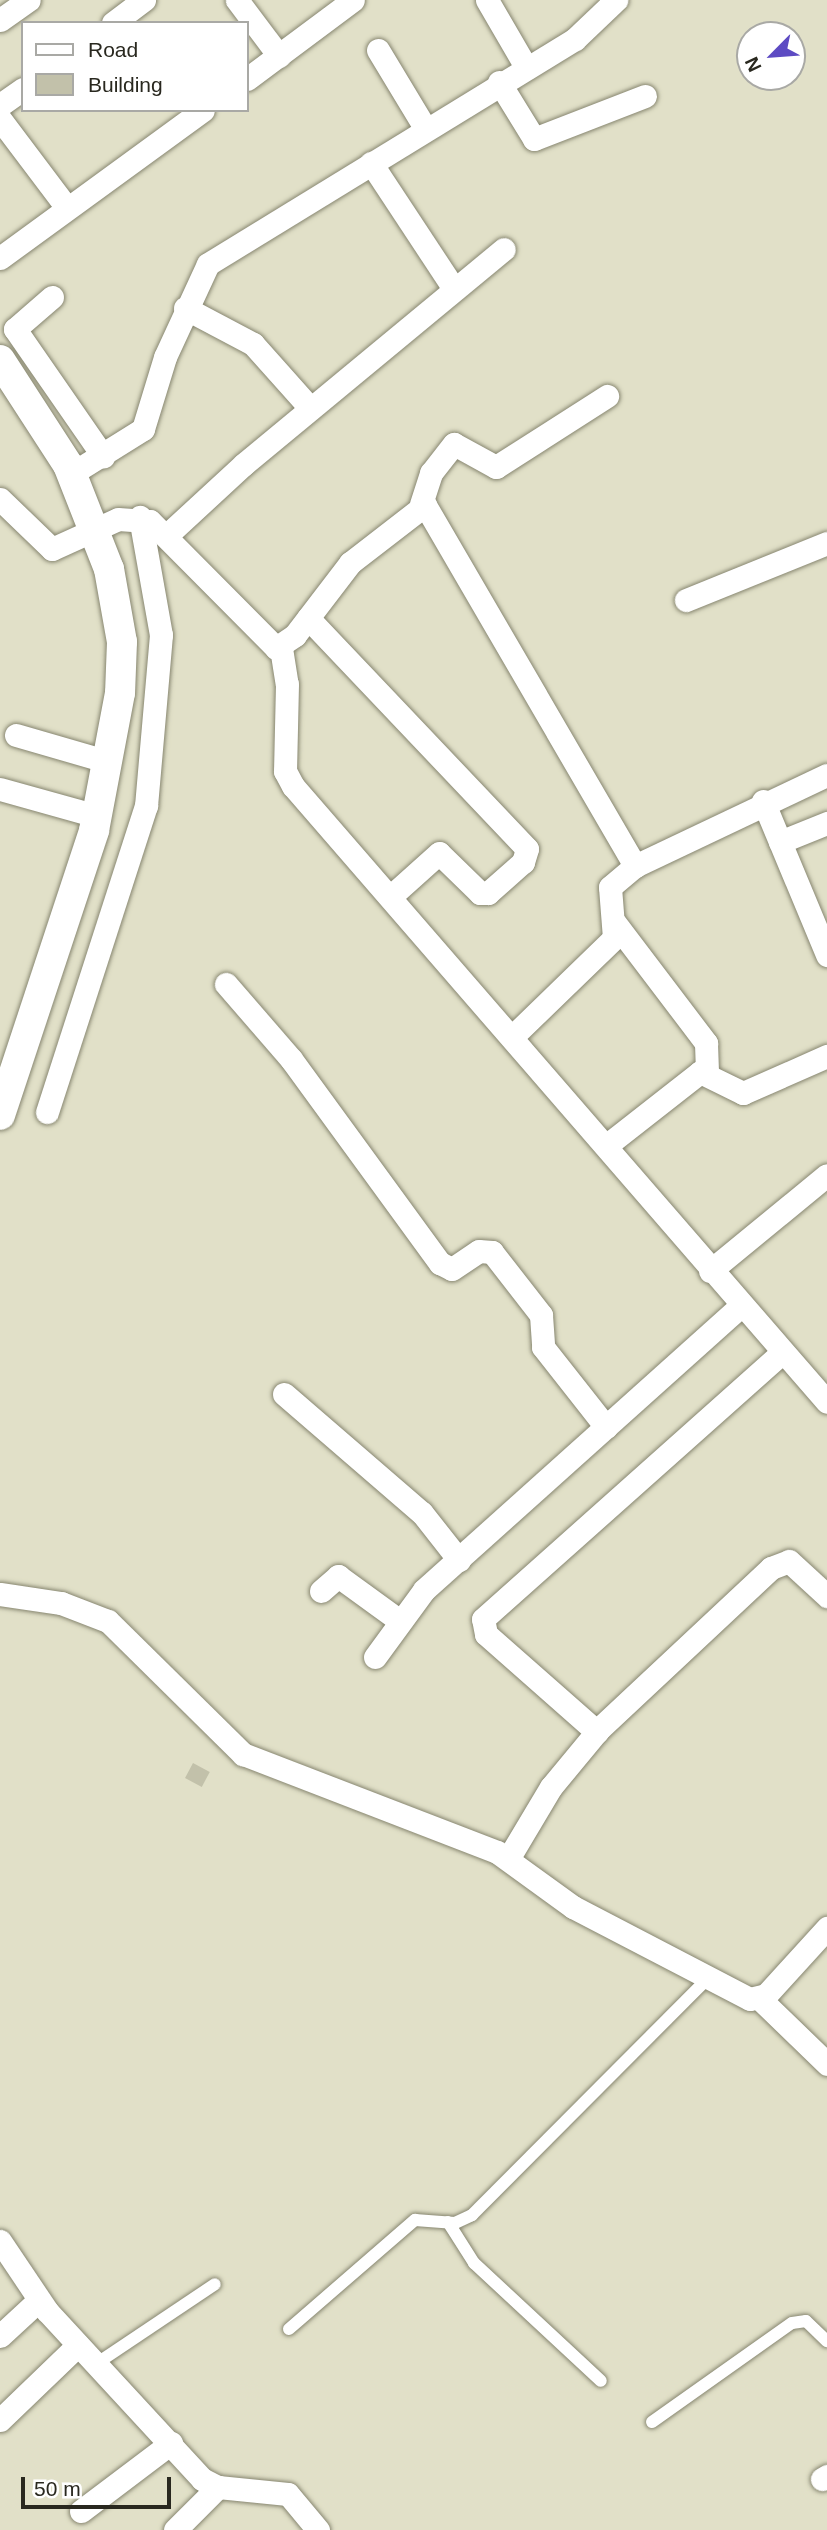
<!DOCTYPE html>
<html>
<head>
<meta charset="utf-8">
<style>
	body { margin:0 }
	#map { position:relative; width:827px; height:2530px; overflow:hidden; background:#e1e0c8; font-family:Arial,sans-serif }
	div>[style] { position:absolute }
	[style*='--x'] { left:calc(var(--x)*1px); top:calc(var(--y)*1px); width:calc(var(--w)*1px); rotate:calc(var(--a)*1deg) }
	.building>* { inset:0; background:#c2c1aa; transform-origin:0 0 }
	.roads { filter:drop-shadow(0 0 2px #878670) drop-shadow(0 0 2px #878670) }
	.service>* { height:12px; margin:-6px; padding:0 6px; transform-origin:6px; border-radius:6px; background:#fff }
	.minor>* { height:23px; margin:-11.5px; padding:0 11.5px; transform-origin:11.5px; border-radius:11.5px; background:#fff }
	.tertiary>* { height:30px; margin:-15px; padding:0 15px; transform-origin:15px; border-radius:15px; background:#fff }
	span { translate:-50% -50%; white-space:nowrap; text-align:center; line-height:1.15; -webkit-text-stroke:6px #fff; paint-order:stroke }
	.legend { position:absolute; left:21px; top:21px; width:228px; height:91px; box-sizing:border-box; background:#fff; border:2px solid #a9a9a5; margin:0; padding:9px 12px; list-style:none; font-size:21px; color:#29281f }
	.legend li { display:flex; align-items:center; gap:14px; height:35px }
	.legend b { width:35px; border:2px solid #a9a9a5 }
	.north { position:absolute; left:736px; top:21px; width:70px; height:70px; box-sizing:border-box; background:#fff; border:2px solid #a9a9a5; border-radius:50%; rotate:245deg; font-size:19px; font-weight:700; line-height:28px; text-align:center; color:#29281f }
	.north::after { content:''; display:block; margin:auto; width:24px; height:32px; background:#5d4bc3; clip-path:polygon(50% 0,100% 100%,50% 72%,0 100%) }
	.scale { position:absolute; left:21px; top:2477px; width:150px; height:32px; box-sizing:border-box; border:4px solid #29281f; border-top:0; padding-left:9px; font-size:21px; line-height:24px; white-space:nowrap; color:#29281f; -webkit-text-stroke:5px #fff; paint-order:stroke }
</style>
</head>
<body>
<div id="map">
	<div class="building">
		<div style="left:193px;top:1763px;width:19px;height:17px;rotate:28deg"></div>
	</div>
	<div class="roads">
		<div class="service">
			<div style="--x:448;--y:2222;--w:49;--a:57.6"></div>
			<div style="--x:474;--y:2263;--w:173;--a:42.9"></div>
			<div style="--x:289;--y:2329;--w:167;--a:-40.9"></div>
			<div style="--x:415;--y:2220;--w:40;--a:4.3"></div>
			<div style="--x:455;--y:2223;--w:19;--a:-25"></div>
			<div style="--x:472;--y:2215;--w:337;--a:-45.1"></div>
			<div style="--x:96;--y:2364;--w:143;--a:-33.9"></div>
			<div style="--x:652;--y:2422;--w:171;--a:-35.3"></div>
			<div style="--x:792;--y:2323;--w:14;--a:-8"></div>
			<div style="--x:806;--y:2321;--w:29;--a:44"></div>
		</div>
		<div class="minor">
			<div style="--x:237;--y:0;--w:70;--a:53.1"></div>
			<div style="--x:487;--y:0;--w:78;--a:59.8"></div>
			<div style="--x:0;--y:20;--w:35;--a:-35"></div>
			<div style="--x:113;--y:23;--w:39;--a:-37"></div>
			<div style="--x:378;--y:50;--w:91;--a:58.9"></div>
			<div style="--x:247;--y:79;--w:132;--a:-36.7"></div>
			<div style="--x:499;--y:82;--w:67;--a:58.4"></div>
			<div style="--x:534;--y:139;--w:119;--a:-21.2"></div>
			<div style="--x:0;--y:105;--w:28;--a:-35"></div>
			<div style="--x:0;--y:119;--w:111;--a:53"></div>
			<div style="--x:371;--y:163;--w:151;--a:56.6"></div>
			<div style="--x:0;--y:258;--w:251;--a:-36.1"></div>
			<div style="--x:52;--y:297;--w:49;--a:139.1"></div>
			<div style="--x:15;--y:329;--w:155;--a:55.3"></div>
			<div style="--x:185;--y:308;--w:77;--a:27.9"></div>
			<div style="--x:253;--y:344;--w:86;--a:48.3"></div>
			<div style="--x:71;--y:474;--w:85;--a:-32"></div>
			<div style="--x:143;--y:429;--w:75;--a:-73"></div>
			<div style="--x:165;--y:357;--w:102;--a:-65.2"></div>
			<div style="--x:208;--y:264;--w:430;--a:-31.5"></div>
			<div style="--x:575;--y:39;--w:57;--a:-43.6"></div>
			<div style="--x:0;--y:499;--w:72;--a:43.9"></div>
			<div style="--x:52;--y:549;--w:72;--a:-24.4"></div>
			<div style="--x:118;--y:519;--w:32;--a:4"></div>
			<div style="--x:150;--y:521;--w:179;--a:45.2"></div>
			<div style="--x:276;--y:648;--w:23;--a:-34"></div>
			<div style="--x:295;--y:635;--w:91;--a:-52.6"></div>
			<div style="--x:350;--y:563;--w:95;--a:-37.7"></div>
			<div style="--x:425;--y:505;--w:418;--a:59.8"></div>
			<div style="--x:635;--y:866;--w:212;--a:-25.4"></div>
			<div style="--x:421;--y:504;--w:33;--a:-72"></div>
			<div style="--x:431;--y:473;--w:37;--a:-52"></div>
			<div style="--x:454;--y:444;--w:48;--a:28.7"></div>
			<div style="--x:496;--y:467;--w:132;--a:-32.6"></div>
			<div style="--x:166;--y:536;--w:106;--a:-42.7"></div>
			<div style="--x:244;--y:464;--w:337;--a:-39.6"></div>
			<div style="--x:686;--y:600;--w:152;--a:-22"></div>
			<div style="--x:308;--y:618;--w:318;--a:46.5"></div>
			<div style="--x:527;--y:849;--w:14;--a:107"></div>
			<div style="--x:523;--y:862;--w:47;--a:138.5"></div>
			<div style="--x:488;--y:893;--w:8;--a:180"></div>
			<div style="--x:480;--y:893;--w:57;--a:-135.7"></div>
			<div style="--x:439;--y:853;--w:64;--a:138.1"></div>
			<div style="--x:281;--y:648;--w:36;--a:81"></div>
			<div style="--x:287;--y:684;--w:87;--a:91.3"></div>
			<div style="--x:285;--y:771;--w:17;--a:62"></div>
			<div style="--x:293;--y:786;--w:815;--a:49.08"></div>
			<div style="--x:16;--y:735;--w:97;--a:16.2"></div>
			<div style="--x:0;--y:789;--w:101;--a:15.6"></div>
			<div style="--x:763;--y:801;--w:167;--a:67.4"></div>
			<div style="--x:780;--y:842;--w:51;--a:-22"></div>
			<div style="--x:615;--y:923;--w:151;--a:52.8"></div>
			<div style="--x:706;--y:1043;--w:28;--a:88"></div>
			<div style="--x:226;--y:984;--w:99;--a:49.1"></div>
			<div style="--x:291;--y:1059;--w:253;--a:53.9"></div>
			<div style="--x:440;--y:1263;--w:13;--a:27"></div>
			<div style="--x:452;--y:1269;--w:32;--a:-34"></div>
			<div style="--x:479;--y:1251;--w:13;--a:4"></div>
			<div style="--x:492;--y:1252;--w:80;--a:52.1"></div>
			<div style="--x:541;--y:1315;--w:32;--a:86"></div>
			<div style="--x:543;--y:1347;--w:102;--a:51.8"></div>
			<div style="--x:513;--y:1036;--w:141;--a:-44.1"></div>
			<div style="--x:614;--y:938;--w:51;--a:-94.5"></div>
			<div style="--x:610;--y:887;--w:33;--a:-40"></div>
			<div style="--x:47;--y:1112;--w:322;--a:-72.1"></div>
			<div style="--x:146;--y:806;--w:172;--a:-85"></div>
			<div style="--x:161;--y:635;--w:120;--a:-100.1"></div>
			<div style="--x:607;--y:1145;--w:118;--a:-38.1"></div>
			<div style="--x:700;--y:1072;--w:48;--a:26"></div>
			<div style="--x:743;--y:1093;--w:92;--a:-23.8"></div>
			<div style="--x:710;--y:1271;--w:151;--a:-39.4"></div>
			<div style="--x:284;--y:1394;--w:182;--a:40.8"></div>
			<div style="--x:422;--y:1513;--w:60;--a:51.8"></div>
			<div style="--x:321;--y:1591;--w:23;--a:-41"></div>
			<div style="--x:338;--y:1576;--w:77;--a:36"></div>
			<div style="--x:0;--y:1594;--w:62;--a:8.4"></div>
			<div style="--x:61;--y:1603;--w:50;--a:21"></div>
			<div style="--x:108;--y:1621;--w:190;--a:44.6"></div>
			<div style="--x:243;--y:1754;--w:272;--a:21.1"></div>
			<div style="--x:497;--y:1852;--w:94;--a:35.9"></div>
			<div style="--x:573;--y:1907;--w:199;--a:27.5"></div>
			<div style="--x:750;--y:1999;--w:16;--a:-14"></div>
			<div style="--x:766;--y:1995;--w:91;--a:-47.7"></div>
			<div style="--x:375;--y:1657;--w:83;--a:-53.8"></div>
			<div style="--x:424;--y:1590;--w:423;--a:-41.9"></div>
			<div style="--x:597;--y:1732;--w:148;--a:-138.6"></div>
			<div style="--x:486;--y:1634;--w:15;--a:-101"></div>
			<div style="--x:483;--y:1619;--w:400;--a:-41.7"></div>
			<div style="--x:508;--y:1859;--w:84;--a:-59.2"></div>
			<div style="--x:551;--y:1787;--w:75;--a:-50.4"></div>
			<div style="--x:599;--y:1729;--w:236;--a:-43.1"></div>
			<div style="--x:771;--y:1568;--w:19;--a:-21"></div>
			<div style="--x:789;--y:1561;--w:52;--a:42.6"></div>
			<div style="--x:759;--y:1998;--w:95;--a:44.1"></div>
			<div style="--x:0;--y:2241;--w:84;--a:56.1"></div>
			<div style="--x:47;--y:2311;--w:229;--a:47.3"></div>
			<div style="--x:202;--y:2479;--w:18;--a:27"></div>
			<div style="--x:218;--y:2487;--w:70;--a:5.7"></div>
			<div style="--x:288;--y:2494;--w:47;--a:50.2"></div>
			<div style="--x:0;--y:2336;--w:53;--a:-42.7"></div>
			<div style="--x:0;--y:2420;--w:108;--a:-43.9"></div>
			<div style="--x:822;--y:2479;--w:6;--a:-31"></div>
			<div style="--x:81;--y:2511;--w:113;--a:-37.1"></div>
			<div style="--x:175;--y:2530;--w:61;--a:-45"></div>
		</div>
		<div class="tertiary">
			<div style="--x:0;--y:360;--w:125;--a:57.1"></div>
			<div style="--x:68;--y:465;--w:112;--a:68.5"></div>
			<div style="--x:109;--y:569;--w:74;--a:79.9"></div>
			<div style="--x:122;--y:642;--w:51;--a:92.2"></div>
			<div style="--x:120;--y:693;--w:140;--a:100.7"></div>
			<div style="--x:94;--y:831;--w:299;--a:108.3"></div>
		</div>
	</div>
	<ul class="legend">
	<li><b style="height:9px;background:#fff"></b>Road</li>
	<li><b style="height:19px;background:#c2c1aa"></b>Building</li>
	</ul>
	<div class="north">N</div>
	<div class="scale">50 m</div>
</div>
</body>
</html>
